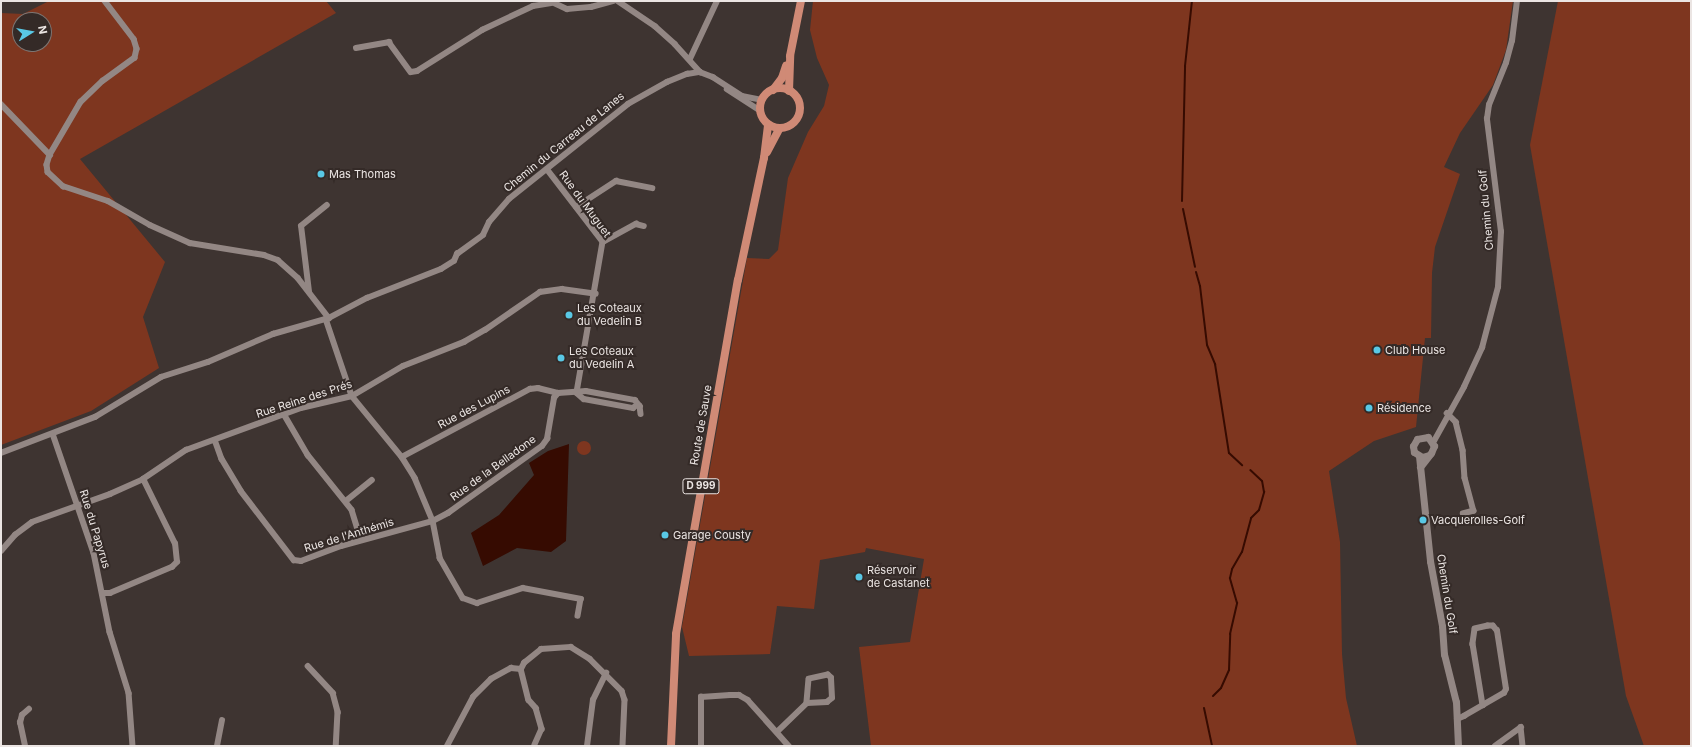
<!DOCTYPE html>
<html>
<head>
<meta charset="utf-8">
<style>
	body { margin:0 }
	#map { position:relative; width:1692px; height:747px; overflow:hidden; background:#3e3431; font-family:Inter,sans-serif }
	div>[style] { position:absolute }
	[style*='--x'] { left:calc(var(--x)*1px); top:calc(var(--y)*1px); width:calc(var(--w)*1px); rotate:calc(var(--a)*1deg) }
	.green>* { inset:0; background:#7e361f }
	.round { border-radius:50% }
	.water>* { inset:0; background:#360b01 }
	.stream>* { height:2px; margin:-1px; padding:0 1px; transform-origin:1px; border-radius:1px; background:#360b01 }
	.minor>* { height:5.5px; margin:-2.75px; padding:0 2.75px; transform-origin:2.75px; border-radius:2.75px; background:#938784 }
	.tertiary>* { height:7px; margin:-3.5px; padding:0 3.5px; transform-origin:3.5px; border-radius:3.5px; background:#938784 }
	.primary>* { height:8px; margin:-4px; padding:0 4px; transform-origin:4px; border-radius:4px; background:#d08a76 }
	.primary>.ring { margin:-4px; padding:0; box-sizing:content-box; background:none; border:8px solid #d08a76; border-radius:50% }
	.dots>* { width:11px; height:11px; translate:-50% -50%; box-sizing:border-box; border:2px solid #342a27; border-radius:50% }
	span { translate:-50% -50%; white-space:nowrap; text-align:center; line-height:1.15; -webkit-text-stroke:4px #342a27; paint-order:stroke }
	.shield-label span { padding:1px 3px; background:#342a27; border:1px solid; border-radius:3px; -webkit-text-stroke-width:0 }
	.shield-label { font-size:10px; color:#ebe5e3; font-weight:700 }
	.street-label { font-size:11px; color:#ebe5e3 }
	.poi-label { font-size:11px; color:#ebe5e3 }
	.left { translate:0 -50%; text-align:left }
	.frame { position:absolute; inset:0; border:2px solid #ebe5e3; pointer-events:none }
	.north { position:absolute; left:12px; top:12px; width:40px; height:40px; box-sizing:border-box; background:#342a27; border:1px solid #7d7572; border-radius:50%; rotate:79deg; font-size:11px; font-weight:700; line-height:16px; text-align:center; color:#ebe5e3 }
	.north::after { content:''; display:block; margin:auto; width:14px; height:18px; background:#59c8e5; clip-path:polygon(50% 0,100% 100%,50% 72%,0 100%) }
</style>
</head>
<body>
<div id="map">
	<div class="green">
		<div style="clip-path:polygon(evenodd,49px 1px,326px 1px,336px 13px,80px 159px,165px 262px,143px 317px,159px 368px,91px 411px,1px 445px,1px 13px,23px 14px,49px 1px,20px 20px,44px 20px,44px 44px,20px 44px,20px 20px)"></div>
		<div style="clip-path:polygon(813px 1px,1513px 1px,1506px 50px,1493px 85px,1460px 133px,1444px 167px,1460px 174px,1435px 247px,1432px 273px,1431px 338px,1425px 338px,1416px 427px,1374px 441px,1329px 471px,1340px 542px,1342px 654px,1346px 698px,1357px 746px,871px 746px,859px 647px,910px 642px,924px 559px,866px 548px,865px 552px,820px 560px,814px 609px,777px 606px,770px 654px,689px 656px,682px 627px,747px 258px,769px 259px,778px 250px,788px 178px,808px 132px,824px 106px,829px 85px,817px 58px,810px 30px)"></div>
		<div style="clip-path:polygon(1558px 1px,1691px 1px,1691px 746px,1644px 746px,1626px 696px,1530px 145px)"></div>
		<div class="round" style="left:577px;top:441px;width:14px;height:14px"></div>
	</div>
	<div class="water">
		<div style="clip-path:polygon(569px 444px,566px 541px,551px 552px,517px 548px,483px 566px,471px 533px,499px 515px,534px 475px,529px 463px,548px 451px)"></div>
	</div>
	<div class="stream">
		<div style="--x:1182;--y:201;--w:135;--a:-88.7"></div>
		<div style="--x:1185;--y:66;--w:65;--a:-83.9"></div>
		<div style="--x:1183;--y:209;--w:59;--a:78.3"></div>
		<div style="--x:1196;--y:272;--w:15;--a:74"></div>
		<div style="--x:1200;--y:286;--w:59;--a:83.2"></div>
		<div style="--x:1207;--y:345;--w:21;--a:67"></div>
		<div style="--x:1215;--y:364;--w:90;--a:81.1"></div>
		<div style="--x:1229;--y:453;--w:18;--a:43"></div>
		<div style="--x:1213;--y:696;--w:11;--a:-45"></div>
		<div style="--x:1221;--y:688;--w:20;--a:-66"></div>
		<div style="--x:1229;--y:670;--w:36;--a:-88"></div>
		<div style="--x:1230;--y:634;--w:32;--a:-77"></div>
		<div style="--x:1237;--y:603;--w:26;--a:-106"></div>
		<div style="--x:1230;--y:578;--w:9;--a:-77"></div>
		<div style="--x:1232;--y:569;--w:20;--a:-60"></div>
		<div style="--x:1242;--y:552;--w:35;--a:-75"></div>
		<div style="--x:1251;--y:518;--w:11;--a:-45"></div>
		<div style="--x:1259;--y:510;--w:19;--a:-74"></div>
		<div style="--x:1264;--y:492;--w:11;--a:-100"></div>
		<div style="--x:1262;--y:481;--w:16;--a:-137"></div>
		<div style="--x:1204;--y:708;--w:39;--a:78"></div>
	</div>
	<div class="minor">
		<div style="--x:105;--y:1;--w:48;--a:52.7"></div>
		<div style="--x:134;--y:39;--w:10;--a:73"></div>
		<div style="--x:137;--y:49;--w:9;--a:103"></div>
		<div style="--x:135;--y:58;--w:39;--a:144"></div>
		<div style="--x:103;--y:81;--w:30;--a:136"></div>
		<div style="--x:81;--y:102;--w:61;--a:120.3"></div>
		<div style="--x:50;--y:155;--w:10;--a:107"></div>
		<div style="--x:47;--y:165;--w:7;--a:82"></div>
		<div style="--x:48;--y:172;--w:21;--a:43"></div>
		<div style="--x:63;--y:186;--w:47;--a:18.4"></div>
		<div style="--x:108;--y:201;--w:48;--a:29.7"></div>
		<div style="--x:150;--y:225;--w:44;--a:24.2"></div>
		<div style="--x:190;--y:243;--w:75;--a:9.2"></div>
		<div style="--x:264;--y:255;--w:15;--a:20"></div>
		<div style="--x:278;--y:260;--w:27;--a:42"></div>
		<div style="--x:298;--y:278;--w:51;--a:52.2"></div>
		<div style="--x:550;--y:1;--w:19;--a:25"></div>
		<div style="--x:567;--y:9;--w:24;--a:-5"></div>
		<div style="--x:591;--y:7;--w:23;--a:-15"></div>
		<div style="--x:618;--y:1;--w:45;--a:34"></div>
		<div style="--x:655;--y:26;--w:27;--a:42"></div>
		<div style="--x:675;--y:44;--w:38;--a:48"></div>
		<div style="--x:700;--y:72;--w:14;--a:21"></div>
		<div style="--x:713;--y:77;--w:35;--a:33"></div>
		<div style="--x:742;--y:96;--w:20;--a:11"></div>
		<div style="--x:356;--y:48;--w:34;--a:-10"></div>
		<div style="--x:389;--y:42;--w:37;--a:54"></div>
		<div style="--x:411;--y:72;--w:6;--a:-9"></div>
		<div style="--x:417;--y:71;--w:77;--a:-32.2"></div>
		<div style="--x:482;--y:30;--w:56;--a:-25.2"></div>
		<div style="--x:533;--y:6;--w:18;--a:-9"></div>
		<div style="--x:690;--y:59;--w:64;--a:-65"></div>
		<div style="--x:727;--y:89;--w:40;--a:32.9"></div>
		<div style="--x:1;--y:104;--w:71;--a:46.1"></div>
		<div style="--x:547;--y:169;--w:92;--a:52.5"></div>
		<div style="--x:603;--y:242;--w:153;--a:99.8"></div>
		<div style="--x:576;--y:207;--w:48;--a:-33"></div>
		<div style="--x:616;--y:181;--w:37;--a:11"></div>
		<div style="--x:603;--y:242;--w:38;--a:-29"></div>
		<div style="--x:636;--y:224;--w:8;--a:14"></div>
		<div style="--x:309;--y:292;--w:66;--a:-96.9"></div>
		<div style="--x:301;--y:226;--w:33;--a:-39"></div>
		<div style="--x:326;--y:319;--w:81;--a:71.3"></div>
		<div style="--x:352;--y:396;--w:79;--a:50.7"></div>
		<div style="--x:402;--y:457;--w:25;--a:58"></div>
		<div style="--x:415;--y:478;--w:47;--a:67.3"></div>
		<div style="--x:433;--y:521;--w:38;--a:79"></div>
		<div style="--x:440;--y:558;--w:46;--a:60.1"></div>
		<div style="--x:463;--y:598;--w:15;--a:20"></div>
		<div style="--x:477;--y:603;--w:48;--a:-18.1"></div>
		<div style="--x:523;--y:588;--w:59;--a:10.7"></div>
		<div style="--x:581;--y:599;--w:17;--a:100"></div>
		<div style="--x:577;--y:393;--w:9;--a:41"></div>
		<div style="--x:584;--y:399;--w:50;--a:10.4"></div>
		<div style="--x:633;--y:408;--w:5;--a:-37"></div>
		<div style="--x:1447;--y:413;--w:13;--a:45"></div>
		<div style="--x:1456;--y:422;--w:29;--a:76"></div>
		<div style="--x:1463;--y:450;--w:28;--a:86"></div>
		<div style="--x:1465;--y:478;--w:34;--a:75"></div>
		<div style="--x:1474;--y:511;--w:11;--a:165"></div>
		<div style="--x:284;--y:414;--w:48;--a:59.7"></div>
		<div style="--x:308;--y:455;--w:70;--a:51.3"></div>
		<div style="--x:352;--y:510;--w:31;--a:73"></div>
		<div style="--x:53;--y:434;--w:126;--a:71"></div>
		<div style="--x:94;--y:553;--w:81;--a:78.6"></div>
		<div style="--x:110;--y:632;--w:64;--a:72.7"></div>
		<div style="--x:129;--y:693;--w:53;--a:85.7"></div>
		<div style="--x:215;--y:440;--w:20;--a:70"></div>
		<div style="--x:222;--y:459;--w:37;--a:59"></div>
		<div style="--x:241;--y:491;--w:87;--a:52.5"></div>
		<div style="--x:294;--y:560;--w:7;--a:8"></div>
		<div style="--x:301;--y:561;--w:43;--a:-20.6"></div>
		<div style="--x:341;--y:546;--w:95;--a:-15.2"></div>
		<div style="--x:433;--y:521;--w:17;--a:-28"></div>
		<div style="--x:448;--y:513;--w:115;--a:-35.5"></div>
		<div style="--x:542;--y:446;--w:9;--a:-54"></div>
		<div style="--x:547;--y:439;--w:42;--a:-80.3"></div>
		<div style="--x:554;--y:398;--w:6;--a:-51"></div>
		<div style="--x:558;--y:393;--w:28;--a:-4"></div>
		<div style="--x:586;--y:391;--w:50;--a:10.4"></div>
		<div style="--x:635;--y:400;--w:8;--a:50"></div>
		<div style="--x:640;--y:406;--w:8;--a:83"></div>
		<div style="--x:1433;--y:443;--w:64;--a:-61"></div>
		<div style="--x:1464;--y:387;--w:43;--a:-65.2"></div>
		<div style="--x:1482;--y:348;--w:63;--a:-75.3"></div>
		<div style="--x:1498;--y:287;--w:55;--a:-86.9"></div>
		<div style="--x:1501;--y:232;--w:114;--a:-97.1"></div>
		<div style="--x:1487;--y:119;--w:14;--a:-82"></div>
		<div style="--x:1489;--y:105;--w:45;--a:-68"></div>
		<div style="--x:1506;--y:63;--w:23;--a:-75"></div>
		<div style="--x:1512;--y:41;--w:40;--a:-82.9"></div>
		<div style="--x:1;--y:453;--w:101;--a:-21"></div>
		<div style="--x:95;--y:417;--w:77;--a:-31.2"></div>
		<div style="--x:161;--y:377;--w:49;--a:-17.7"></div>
		<div style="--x:208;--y:362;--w:71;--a:-23.3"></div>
		<div style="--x:273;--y:334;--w:58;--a:-15.9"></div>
		<div style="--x:329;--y:318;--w:43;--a:-27.8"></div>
		<div style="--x:367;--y:298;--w:79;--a:-21.4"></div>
		<div style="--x:441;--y:269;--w:15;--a:-32"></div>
		<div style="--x:454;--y:261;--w:8;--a:-67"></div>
		<div style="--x:457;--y:254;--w:32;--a:-36"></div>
		<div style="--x:483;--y:235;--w:14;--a:-65"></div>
		<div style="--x:489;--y:222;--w:30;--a:-49"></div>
		<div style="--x:509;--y:199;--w:152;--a:-38.6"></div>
		<div style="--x:628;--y:104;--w:45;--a:-29.4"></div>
		<div style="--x:667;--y:82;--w:22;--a:-22"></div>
		<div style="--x:687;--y:74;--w:13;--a:-9"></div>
		<div style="--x:402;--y:457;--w:145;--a:-28"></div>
		<div style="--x:530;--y:389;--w:8;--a:-7"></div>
		<div style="--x:538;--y:388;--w:21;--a:14"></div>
		<div style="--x:346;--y:501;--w:33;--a:-39"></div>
		<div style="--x:1;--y:551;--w:21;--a:-49"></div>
		<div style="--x:15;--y:535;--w:21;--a:-37"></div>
		<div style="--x:32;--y:522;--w:83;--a:-19.7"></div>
		<div style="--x:110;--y:494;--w:36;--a:-24"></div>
		<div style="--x:143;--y:479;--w:52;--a:-34"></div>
		<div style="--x:186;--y:450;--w:122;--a:-20.1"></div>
		<div style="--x:301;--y:408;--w:52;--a:-13.2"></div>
		<div style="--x:352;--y:396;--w:59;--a:-30.5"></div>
		<div style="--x:403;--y:366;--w:66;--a:-21.5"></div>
		<div style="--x:464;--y:342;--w:24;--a:-30"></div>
		<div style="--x:485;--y:330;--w:67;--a:-34.6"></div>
		<div style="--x:540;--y:292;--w:22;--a:-8"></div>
		<div style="--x:562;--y:289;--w:34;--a:8"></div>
		<div style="--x:102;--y:593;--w:8;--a:0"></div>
		<div style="--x:110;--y:593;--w:67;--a:-22.8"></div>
		<div style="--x:172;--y:567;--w:7;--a:-45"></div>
		<div style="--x:177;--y:562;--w:18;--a:-96"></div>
		<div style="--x:175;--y:544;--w:72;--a:-116.2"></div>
		<div style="--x:308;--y:666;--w:37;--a:47"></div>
		<div style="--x:333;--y:693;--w:20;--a:75"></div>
		<div style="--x:338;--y:712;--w:34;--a:93"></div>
		<div style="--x:521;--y:669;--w:32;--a:76"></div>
		<div style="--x:529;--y:700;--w:11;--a:49"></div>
		<div style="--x:536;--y:708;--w:22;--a:74"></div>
		<div style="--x:542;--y:729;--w:17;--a:114"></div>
		<div style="--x:1457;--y:719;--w:8;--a:-23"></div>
		<div style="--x:1464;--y:716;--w:22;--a:-30"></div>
		<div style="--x:1483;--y:705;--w:24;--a:-30"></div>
		<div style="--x:1504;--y:693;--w:4;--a:-63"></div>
		<div style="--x:1506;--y:689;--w:59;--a:-98.8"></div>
		<div style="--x:1497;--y:631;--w:6;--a:-129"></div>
		<div style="--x:1493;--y:626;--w:5;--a:180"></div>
		<div style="--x:1488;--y:626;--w:13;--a:167"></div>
		<div style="--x:1475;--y:629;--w:15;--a:98"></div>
		<div style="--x:1473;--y:644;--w:62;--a:80.7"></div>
		<div style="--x:777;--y:732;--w:42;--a:-44"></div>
		<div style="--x:807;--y:703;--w:20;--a:-3"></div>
		<div style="--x:827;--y:702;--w:6;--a:-39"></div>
		<div style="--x:832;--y:698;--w:20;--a:-93"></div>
		<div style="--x:831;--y:678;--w:4;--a:-135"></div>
		<div style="--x:828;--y:675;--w:19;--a:168"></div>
		<div style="--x:809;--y:679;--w:24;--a:95"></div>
		<div style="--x:25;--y:746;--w:24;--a:-102"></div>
		<div style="--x:20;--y:723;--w:8;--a:-76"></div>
		<div style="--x:22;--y:715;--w:9;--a:-41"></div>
		<div style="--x:217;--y:746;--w:26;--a:-79"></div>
		<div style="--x:447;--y:746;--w:55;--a:-62"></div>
		<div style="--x:473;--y:697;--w:25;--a:-45"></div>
		<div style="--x:491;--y:679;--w:23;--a:-29"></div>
		<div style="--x:511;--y:668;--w:10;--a:6"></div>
		<div style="--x:521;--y:669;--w:7;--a:-63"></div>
		<div style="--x:524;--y:663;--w:22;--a:-39"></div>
		<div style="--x:541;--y:649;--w:30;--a:-4"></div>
		<div style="--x:571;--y:647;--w:22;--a:32"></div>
		<div style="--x:590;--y:659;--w:45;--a:45"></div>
		<div style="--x:622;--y:691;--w:9;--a:72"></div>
		<div style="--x:625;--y:700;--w:46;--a:92.5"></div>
		<div style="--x:587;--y:746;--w:46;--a:-82.6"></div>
		<div style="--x:593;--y:700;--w:30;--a:-64"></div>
		<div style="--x:701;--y:746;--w:49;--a:-90"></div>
		<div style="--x:701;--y:697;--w:29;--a:-4"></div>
		<div style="--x:730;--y:695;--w:9;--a:0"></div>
		<div style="--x:739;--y:695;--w:10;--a:29"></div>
		<div style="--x:748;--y:700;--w:62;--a:48.3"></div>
		<div style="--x:1495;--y:746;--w:32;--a:-36"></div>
		<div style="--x:1521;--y:727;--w:18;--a:84"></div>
	</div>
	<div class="tertiary">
		<div style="--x:1419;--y:456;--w:106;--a:84"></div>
		<div style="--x:1430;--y:561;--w:66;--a:79.5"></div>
		<div style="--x:1442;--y:626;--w:28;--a:86"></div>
		<div style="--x:1444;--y:654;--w:49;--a:76"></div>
		<div style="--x:1456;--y:702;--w:44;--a:87.4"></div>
		<div style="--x:1420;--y:467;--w:18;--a:-52"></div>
		<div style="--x:1431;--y:453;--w:8;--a:-67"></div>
		<div style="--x:1434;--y:446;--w:11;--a:-124"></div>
		<div style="--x:1428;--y:437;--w:11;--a:170"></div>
		<div style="--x:1417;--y:439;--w:8;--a:120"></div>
		<div style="--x:1413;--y:446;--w:6;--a:81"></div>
		<div style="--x:1414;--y:452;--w:9;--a:32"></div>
		<div style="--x:1422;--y:457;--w:7;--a:-16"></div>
	</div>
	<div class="primary">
		<div class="ring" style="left:760px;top:88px;width:32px;height:32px"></div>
		<div style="--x:773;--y:90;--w:15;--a:-53"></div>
		<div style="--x:782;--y:78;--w:13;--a:-72"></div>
		<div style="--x:789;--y:91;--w:35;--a:-88"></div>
		<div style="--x:790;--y:56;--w:56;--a:-78.7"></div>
		<div style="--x:767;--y:152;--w:27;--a:-62"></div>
		<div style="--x:671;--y:746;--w:112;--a:-87.4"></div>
		<div style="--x:676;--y:634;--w:359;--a:-80.1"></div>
		<div style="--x:738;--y:280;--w:125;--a:-78"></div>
		<div style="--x:764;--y:158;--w:34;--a:-83"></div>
	</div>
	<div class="dots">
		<div style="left:321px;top:174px;background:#59c8e5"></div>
		<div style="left:569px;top:315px;background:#59c8e5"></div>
		<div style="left:1377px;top:350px;background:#59c8e5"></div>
		<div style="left:561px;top:358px;background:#59c8e5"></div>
		<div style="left:1369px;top:408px;background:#59c8e5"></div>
		<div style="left:1423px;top:520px;background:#59c8e5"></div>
		<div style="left:665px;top:535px;background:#59c8e5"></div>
		<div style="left:859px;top:577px;background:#59c8e5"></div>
	</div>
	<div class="shield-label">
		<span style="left:701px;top:486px">D 999</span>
	</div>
	<div class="street-label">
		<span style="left:564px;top:142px;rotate:-39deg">Chemin du Carreau de Lanes</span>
		<span style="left:585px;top:204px;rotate:54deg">Rue du Muguet</span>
		<span style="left:1486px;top:210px;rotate:-95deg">Chemin du Golf</span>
		<span style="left:304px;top:399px;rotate:-18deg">Rue Reine des Prés</span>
		<span style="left:474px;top:407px;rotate:-28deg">Rue des Lupins</span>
		<span style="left:701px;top:425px;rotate:-80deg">Route de Sauve</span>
		<span style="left:493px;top:468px;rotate:-36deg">Rue de la Belladone</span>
		<span style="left:95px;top:529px;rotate:73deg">Rue du Papyrus</span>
		<span style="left:349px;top:535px;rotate:-17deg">Rue de l'Anthémis</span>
		<span style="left:1447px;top:594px;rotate:81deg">Chemin du Golf</span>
	</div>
	<div class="poi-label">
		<span class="left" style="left:329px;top:174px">Mas Thomas</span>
		<span class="left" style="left:577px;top:315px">Les Coteaux<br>du Vedelin B</span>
		<span class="left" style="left:1385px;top:350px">Club House</span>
		<span class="left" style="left:569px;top:358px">Les Coteaux<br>du Vedelin A</span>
		<span class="left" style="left:1377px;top:408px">Résidence</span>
		<span class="left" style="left:1431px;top:520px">Vacquerolles-Golf</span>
		<span class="left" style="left:673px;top:535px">Garage Cousty</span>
		<span class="left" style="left:867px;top:577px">Réservoir<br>de Castanet</span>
	</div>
	<div class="frame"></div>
	<div class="north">N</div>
</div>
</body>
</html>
